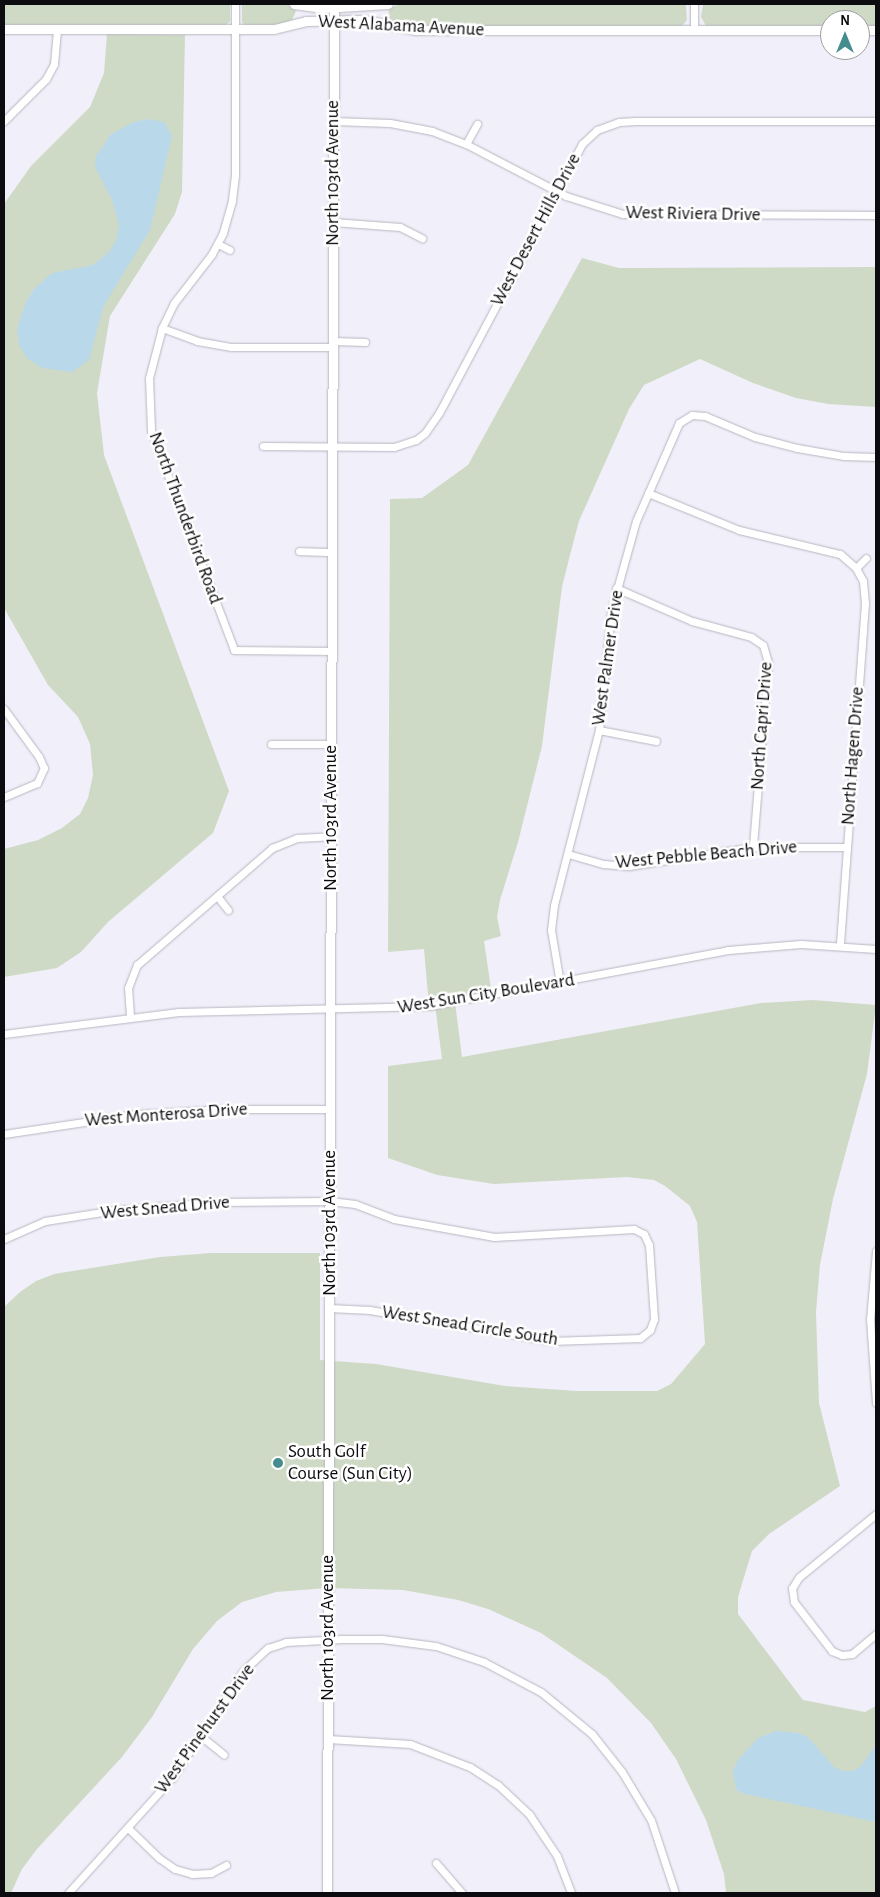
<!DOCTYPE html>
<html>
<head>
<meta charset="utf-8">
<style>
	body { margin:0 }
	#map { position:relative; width:880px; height:1897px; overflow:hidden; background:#f1f0fa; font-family:"Alegreya Sans",sans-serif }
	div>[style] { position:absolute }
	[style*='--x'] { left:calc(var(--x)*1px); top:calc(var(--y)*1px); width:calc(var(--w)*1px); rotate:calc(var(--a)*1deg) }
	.green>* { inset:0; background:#cfdac6 }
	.water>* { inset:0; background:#b9d8ea }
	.roads { filter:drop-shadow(0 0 1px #b7b6c0) drop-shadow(0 0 1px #b7b6c0) }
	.minor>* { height:7px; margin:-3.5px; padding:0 3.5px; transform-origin:3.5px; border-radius:3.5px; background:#fff }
	.tertiary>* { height:9px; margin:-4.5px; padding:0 4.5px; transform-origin:4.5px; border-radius:4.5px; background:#fff }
	.dots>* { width:14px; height:14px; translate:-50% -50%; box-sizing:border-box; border:2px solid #fff; border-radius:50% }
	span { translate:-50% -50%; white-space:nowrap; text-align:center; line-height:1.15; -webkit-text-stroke:5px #fff; paint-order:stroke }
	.street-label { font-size:19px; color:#0c0b0f }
	.poi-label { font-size:19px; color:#0c0b0f }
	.left { translate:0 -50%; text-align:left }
	.frame { position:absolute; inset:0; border:5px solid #0c0b0f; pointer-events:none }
	.north { position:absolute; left:820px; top:10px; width:50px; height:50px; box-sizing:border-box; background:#fff; border:1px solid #9e9d9f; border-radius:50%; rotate:0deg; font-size:14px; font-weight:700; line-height:20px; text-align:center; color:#0c0b0f }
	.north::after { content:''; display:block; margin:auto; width:18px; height:22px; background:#448c8e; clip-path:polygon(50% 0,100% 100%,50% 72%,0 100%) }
</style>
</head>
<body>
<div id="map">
	<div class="green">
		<div style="clip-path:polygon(4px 4px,230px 4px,230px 21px,226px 25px,4px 25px)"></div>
		<div style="clip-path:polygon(287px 4px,296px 11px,292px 20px,280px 25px,245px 25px,242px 22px,242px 4px)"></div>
		<div style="clip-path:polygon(399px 4px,686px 4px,687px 20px,682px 26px,411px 26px,392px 21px,388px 16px,389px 9px)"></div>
		<div style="clip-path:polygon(703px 4px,876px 4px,876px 26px,860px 26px,860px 20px,830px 20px,830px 26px,706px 26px,701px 17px)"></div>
		<div style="clip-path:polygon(107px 34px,185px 35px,182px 192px,175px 214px,110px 316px,97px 393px,104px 455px,229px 791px,213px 833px,108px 922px,81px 952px,57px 968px,4px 977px,4px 849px,38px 840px,62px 828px,80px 814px,88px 798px,93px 775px,90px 744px,78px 717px,48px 685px,4px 608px,4px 204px,31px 166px,90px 107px,104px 73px)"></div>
		<div style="clip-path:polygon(582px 258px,619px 268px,876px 267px,876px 407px,828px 404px,796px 398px,753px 383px,700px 359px,644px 385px,629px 409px,579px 521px,570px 555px,562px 587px,542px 746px,518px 842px,500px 900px,497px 917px,501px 936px,484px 941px,492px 995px,455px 1002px,462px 1057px,761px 1003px,813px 1000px,876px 1005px,867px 1074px,833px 1199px,820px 1265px,816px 1312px,819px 1403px,840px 1486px,769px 1534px,752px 1551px,738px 1597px,738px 1614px,803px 1700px,865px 1712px,876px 1706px,876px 1893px,726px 1893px,724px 1874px,706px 1820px,676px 1759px,651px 1723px,607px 1678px,541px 1633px,488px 1609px,458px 1600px,403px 1590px,327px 1588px,276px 1592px,242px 1602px,217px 1621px,193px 1649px,152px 1717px,122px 1757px,37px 1849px,22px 1869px,11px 1893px,4px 1893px,4px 1307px,20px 1292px,36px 1281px,54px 1274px,160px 1257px,211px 1253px,320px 1253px,320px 1360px,376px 1364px,505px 1386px,577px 1391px,657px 1391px,671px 1384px,705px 1344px,697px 1222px,690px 1206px,665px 1186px,654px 1180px,627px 1177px,494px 1184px,437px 1175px,388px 1158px,388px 1066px,442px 1059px,435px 1005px,429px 1006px,424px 949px,388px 952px,390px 499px,422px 498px,468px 465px)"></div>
	</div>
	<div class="water">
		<div style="clip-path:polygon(149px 119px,164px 122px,172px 136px,150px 230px,103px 307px,89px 360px,72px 372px,42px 368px,27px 358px,19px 345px,17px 329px,26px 302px,34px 289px,52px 273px,93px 265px,109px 252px,116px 241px,119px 224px,112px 200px,95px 167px,96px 156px,111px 134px,134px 122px)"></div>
		<div style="clip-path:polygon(776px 1731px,798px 1733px,808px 1737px,835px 1768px,844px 1771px,853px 1771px,861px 1766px,876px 1745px,876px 1822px,741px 1793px,736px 1789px,733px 1771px,738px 1760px,758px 1738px)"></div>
	</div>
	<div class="roads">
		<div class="minor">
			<div style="--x:235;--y:4;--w:171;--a:90"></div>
			<div style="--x:235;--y:175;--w:26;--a:97"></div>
			<div style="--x:232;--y:201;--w:33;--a:106"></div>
			<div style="--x:223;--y:233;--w:24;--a:118"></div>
			<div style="--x:212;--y:254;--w:62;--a:127.8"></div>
			<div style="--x:174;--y:303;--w:28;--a:116"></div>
			<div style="--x:162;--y:328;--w:52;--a:104.6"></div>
			<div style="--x:149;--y:378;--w:53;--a:87.8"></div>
			<div style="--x:151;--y:431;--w:234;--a:69.2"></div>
			<div style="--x:234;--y:650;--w:98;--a:0.6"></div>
			<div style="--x:694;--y:4;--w:27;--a:90"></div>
			<div style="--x:4;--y:121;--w:59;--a:-45"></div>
			<div style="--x:46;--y:79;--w:17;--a:-62"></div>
			<div style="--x:54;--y:64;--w:34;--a:-85"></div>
			<div style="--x:334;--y:121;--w:56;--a:2"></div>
			<div style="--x:390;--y:123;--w:43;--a:10.8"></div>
			<div style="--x:432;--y:131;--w:36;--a:21"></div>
			<div style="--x:466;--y:144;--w:113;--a:27.5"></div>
			<div style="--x:566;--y:196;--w:60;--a:17.5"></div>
			<div style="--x:623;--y:214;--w:253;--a:0.2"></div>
			<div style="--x:466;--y:144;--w:23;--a:-61"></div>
			<div style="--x:333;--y:222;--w:67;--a:4.3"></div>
			<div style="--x:400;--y:227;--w:25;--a:27"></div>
			<div style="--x:218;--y:244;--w:13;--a:27"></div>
			<div style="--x:162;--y:328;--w:37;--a:20"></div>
			<div style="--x:197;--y:341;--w:35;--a:10"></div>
			<div style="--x:231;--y:347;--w:102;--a:0"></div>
			<div style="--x:333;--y:341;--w:32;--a:2"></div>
			<div style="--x:263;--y:446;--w:131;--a:0.4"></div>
			<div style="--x:394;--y:447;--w:23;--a:-18"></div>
			<div style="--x:416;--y:440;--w:11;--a:-38"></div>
			<div style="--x:425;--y:433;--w:24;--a:-55"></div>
			<div style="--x:439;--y:413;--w:305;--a:-62"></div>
			<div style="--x:582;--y:144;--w:21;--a:-43"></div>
			<div style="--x:597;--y:130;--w:23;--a:-20"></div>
			<div style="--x:619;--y:122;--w:16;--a:-4"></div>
			<div style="--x:635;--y:121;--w:241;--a:0"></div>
			<div style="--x:648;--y:493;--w:98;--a:22.1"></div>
			<div style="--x:739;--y:530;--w:104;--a:13.4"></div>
			<div style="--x:840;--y:554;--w:21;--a:41"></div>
			<div style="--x:856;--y:568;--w:15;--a:62"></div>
			<div style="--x:863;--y:581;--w:22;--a:85"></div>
			<div style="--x:865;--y:603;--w:344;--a:94.2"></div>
			<div style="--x:299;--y:551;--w:33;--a:2"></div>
			<div style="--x:856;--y:568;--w:14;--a:-45"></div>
			<div style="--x:616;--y:588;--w:83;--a:23.5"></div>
			<div style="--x:692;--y:621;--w:61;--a:15.2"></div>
			<div style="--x:751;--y:637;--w:14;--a:34"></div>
			<div style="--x:763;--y:645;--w:19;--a:74"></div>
			<div style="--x:768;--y:663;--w:185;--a:94.7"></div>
			<div style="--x:4;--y:709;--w:59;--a:53.9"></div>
			<div style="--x:39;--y:757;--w:12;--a:66"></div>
			<div style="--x:44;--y:768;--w:17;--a:115"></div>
			<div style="--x:37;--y:783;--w:36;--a:157"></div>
			<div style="--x:599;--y:730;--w:58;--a:10.9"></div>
			<div style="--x:271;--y:744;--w:60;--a:0"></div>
			<div style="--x:568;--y:854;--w:37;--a:16"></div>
			<div style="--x:604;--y:864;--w:25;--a:5"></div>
			<div style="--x:629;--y:866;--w:125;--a:-8.7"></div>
			<div style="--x:753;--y:847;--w:93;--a:0"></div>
			<div style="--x:217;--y:896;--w:18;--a:52"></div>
			<div style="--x:560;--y:983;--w:54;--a:-99.6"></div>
			<div style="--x:551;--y:930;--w:25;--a:-83"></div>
			<div style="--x:554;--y:905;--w:181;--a:-75.6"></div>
			<div style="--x:599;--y:730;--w:120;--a:-84.2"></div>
			<div style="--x:611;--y:611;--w:93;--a:-74.5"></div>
			<div style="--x:636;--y:521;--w:107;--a:-66.3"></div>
			<div style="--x:679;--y:423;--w:15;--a:-32"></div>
			<div style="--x:692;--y:415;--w:13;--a:4"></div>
			<div style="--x:705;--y:416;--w:54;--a:22.8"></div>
			<div style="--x:755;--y:437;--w:43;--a:14.7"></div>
			<div style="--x:797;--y:448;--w:48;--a:9.7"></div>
			<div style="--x:844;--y:456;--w:32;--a:2"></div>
			<div style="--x:130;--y:1016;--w:28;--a:-94"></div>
			<div style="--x:128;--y:988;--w:25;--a:-69"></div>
			<div style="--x:137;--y:965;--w:179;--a:-40.9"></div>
			<div style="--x:272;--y:848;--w:27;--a:-22"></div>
			<div style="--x:297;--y:838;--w:34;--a:-3"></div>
			<div style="--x:4;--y:1034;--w:176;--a:-7.2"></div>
			<div style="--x:179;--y:1012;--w:250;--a:-1.4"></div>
			<div style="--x:429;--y:1006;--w:304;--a:-10.6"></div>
			<div style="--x:728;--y:950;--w:73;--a:-4.7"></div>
			<div style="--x:801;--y:944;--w:75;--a:3.8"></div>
			<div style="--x:4;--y:1134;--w:135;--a:-8.5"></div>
			<div style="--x:138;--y:1114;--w:87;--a:-3.3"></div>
			<div style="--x:225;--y:1109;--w:105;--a:0"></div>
			<div style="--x:4;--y:1239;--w:45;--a:-23.7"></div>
			<div style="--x:45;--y:1221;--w:71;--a:-8.9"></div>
			<div style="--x:115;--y:1210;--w:103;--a:-4.4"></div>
			<div style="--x:218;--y:1202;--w:112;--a:-0.5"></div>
			<div style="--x:330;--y:1201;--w:25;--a:7"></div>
			<div style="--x:355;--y:1204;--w:42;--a:21"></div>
			<div style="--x:394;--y:1219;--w:102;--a:10.2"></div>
			<div style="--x:494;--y:1237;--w:140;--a:-3.3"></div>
			<div style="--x:634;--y:1229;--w:11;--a:27"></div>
			<div style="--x:644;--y:1234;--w:12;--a:66"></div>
			<div style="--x:649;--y:1245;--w:74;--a:86.1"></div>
			<div style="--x:654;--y:1319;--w:12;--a:110"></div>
			<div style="--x:650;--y:1330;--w:13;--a:141"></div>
			<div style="--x:640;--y:1338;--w:89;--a:178.1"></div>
			<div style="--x:551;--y:1341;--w:184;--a:-170.3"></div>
			<div style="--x:370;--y:1310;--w:41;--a:-177.2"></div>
			<div style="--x:876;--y:1251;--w:68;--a:95"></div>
			<div style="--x:870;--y:1319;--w:84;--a:85.9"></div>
			<div style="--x:876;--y:1514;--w:99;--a:140.7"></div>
			<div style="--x:799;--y:1577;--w:13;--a:122"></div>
			<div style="--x:792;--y:1588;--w:14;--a:82"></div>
			<div style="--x:794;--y:1602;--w:62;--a:52.2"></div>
			<div style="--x:832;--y:1651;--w:11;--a:22"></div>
			<div style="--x:842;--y:1655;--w:10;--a:-6"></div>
			<div style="--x:852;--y:1654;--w:31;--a:-40"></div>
			<div style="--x:202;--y:1737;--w:28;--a:39"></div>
			<div style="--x:328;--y:1739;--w:82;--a:3.5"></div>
			<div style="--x:410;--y:1744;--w:64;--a:21"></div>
			<div style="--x:470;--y:1767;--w:33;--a:33"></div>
			<div style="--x:498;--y:1785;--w:42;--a:43.1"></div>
			<div style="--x:529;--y:1814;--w:50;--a:56.3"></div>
			<div style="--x:557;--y:1856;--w:40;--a:69"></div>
			<div style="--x:129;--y:1829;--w:42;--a:44"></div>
			<div style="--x:159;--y:1858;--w:19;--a:35"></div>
			<div style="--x:175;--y:1869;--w:18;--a:16"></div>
			<div style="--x:192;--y:1874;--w:19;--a:-3"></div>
			<div style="--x:211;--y:1873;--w:17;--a:-28"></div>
			<div style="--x:436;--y:1863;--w:40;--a:49"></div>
			<div style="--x:68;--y:1893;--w:155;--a:-47.9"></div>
			<div style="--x:172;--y:1778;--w:128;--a:-56.4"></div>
			<div style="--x:243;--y:1671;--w:34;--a:-43"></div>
			<div style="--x:268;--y:1648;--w:19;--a:-18"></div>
			<div style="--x:286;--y:1642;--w:56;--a:-3.1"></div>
			<div style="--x:342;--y:1639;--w:40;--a:0"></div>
			<div style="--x:382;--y:1639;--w:54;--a:7.4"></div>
			<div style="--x:436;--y:1646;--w:51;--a:18.4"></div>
			<div style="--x:484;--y:1662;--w:64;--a:27.8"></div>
			<div style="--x:541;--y:1692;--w:66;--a:39.5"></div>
			<div style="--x:592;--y:1734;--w:48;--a:51.7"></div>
			<div style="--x:622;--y:1772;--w:56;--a:58.9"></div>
			<div style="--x:651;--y:1820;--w:77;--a:71.8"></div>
		</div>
		<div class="tertiary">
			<div style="--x:294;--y:4;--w:29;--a:8"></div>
			<div style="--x:323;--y:8;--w:65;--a:-3.5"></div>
			<div style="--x:4;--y:29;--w:270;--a:0"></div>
			<div style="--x:274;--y:29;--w:33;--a:-14"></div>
			<div style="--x:306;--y:21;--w:58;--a:-1"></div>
			<div style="--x:364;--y:20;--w:53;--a:10.9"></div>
			<div style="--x:416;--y:30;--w:414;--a:0"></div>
			<div style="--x:860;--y:30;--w:16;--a:0"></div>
			<div style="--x:327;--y:1893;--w:1889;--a:-89.79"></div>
		</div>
	</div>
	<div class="dots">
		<div style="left:278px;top:1463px;background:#448c8e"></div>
	</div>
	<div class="street-label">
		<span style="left:401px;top:26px;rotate:3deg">West Alabama Avenue</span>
		<span style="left:333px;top:173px;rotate:-90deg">North 103rd Avenue</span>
		<span style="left:693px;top:214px;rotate:1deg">West Riviera Drive</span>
		<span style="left:536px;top:230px;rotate:-62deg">West Desert Hills Drive</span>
		<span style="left:185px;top:518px;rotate:70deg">North Thunderbird Road</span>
		<span style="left:608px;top:658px;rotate:-82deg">West Palmer Drive</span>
		<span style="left:762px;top:726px;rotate:-86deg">North Capri Drive</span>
		<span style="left:853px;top:756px;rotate:-86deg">North Hagen Drive</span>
		<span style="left:331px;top:818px;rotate:-90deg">North 103rd Avenue</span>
		<span style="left:706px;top:855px;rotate:-5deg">West Pebble Beach Drive</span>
		<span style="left:486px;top:994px;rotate:-9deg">West Sun City Boulevard</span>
		<span style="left:166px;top:1115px;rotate:-4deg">West Monterosa Drive</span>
		<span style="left:165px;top:1208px;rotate:-5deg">West Snead Drive</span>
		<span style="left:330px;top:1223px;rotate:-90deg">North 103rd Avenue</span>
		<span style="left:470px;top:1326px;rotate:9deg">West Snead Circle South</span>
		<span style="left:328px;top:1628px;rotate:-90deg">North 103rd Avenue</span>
		<span style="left:205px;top:1729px;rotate:-54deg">West Pinehurst Drive</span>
	</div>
	<div class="poi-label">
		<span class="left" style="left:288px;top:1463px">South Golf<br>Course (Sun City)</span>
	</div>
	<div class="frame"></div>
	<div class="north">N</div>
</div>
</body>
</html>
